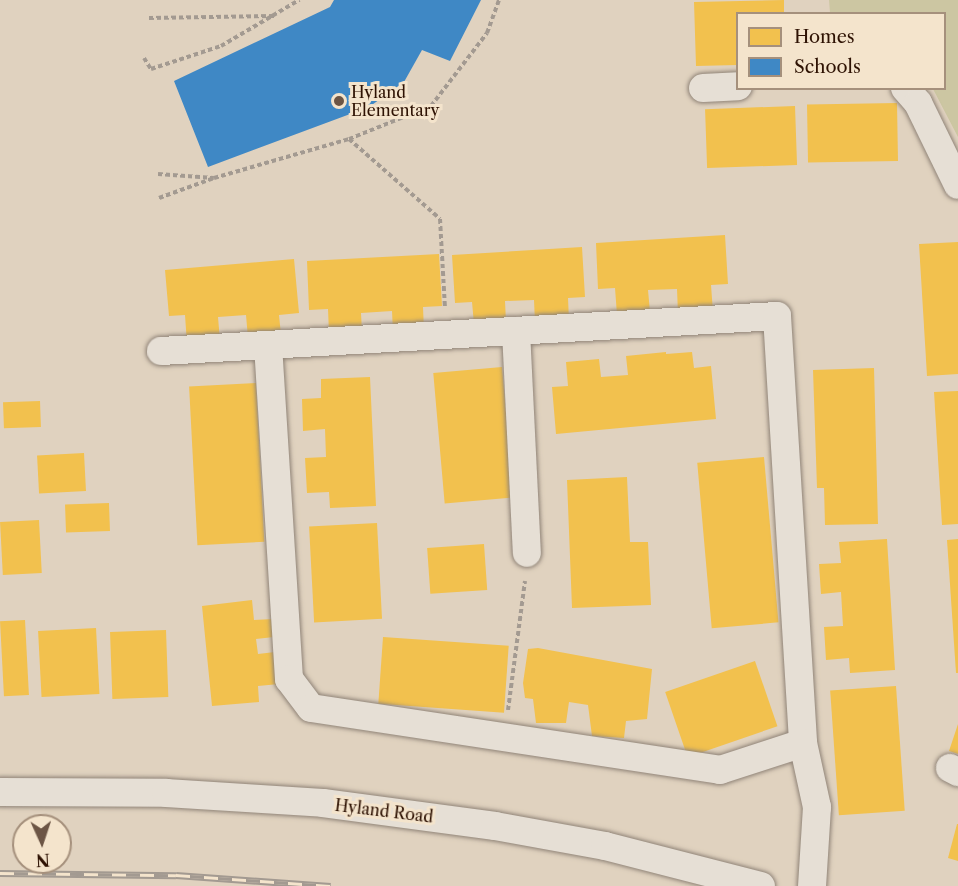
<!DOCTYPE html>
<html>
<head>
<meta charset="utf-8">
<style>
	body { margin:0 }
	#map { position:relative; width:958px; height:886px; overflow:hidden; background:#e0d2bf; font-family:"Libre Caslon Text",serif }
	div>[style] { position:absolute }
	[style*='--x'] { left:calc(var(--x)*1px); top:calc(var(--y)*1px); width:calc(var(--w)*1px); rotate:calc(var(--a)*1deg) }
	.green>* { inset:0; background:#ccc6a2 }
	.homes>* { inset:0; background:#f2c14e; transform-origin:0 0 }
	.schools>* { inset:0; background:#3f88c5 }
	.path>* { height:4px; margin-top:-2px; transform-origin:0; background:repeating-linear-gradient(90deg,#a39a91 0 4.5px,transparent 0 7.5px) }
	.roads { filter:drop-shadow(0 0 2px #908478) drop-shadow(0 0 2px #908478) }
	.minor>* { height:28px; margin:-14px; padding:0 14px; transform-origin:14px; border-radius:14px; background:#e6dfd5 }
	.rail>* { height:7px; margin-top:-3.5px; transform-origin:0; background:repeating-linear-gradient(90deg,#f4e4cc 0 14px,#a39a91 0 28px); box-sizing:border-box; border-block:2px solid #a39a91 }
	.dots>* { width:16px; height:16px; translate:-50% -50%; box-sizing:border-box; border:3px solid #f4e4cc; border-radius:50% }
	span { translate:-50% -50%; white-space:nowrap; text-align:center; line-height:1.15; -webkit-text-stroke:6px #f4e4cc; paint-order:stroke }
	.poi-label { font-size:16px; color:#2e1203 }
	.left { translate:0 -50%; text-align:left }
	.street-label { font-size:16px; color:#2e1203 }
	.legend { position:absolute; left:736px; top:12px; width:210px; height:78px; box-sizing:border-box; background:#f4e4cc; border:2px solid #a5907c; margin:0; padding:8px 10px; list-style:none; font-size:18px; color:#2e1203 }
	.legend li { display:flex; align-items:center; gap:12px; height:30px }
	.legend b { width:30px; border:2px solid #a5907c }
	.north { position:absolute; left:12px; top:814px; width:60px; height:60px; box-sizing:border-box; background:#f4e4cc; border:2px solid #a5907c; border-radius:50%; rotate:177deg; font-size:16px; font-weight:700; line-height:24px; text-align:center; color:#2e1203 }
	.north::after { content:''; display:block; margin:auto; width:21px; height:27px; background:#6c5545; clip-path:polygon(50% 0,100% 100%,50% 72%,0 100%) }
</style>
</head>
<body>
<div id="map">
	<div class="green">
		<div style="clip-path:polygon(829px 0,958px 0,958px 137px,933px 89px,944px 88px,944px 14px,830px 13px)"></div>
	</div>
	<div class="homes">
		<div style="clip-path:polygon(784px 0,784px 14px,738px 14px,738px 65px,696px 66px,694px 2px)"></div>
		<div style="left:897px;top:103px;width:58px;height:90px;rotate:89deg"></div>
		<div style="left:795px;top:106px;width:59px;height:90px;rotate:88deg"></div>
		<div style="clip-path:polygon(725px 235px,728px 284px,711px 285px,713px 312px,678px 314px,677px 289px,648px 290px,650px 312px,617px 315px,615px 288px,598px 289px,596px 243px)"></div>
		<div style="clip-path:polygon(958px 242px,958px 374px,927px 376px,919px 244px)"></div>
		<div style="clip-path:polygon(582px 247px,585px 297px,568px 298px,569px 321px,535px 323px,534px 300px,505px 301px,506px 322px,474px 324px,472px 302px,455px 303px,452px 255px)"></div>
		<div style="clip-path:polygon(439px 254px,442px 306px,423px 307px,424px 331px,393px 332px,392px 311px,361px 313px,362px 332px,329px 333px,328px 309px,309px 310px,307px 261px)"></div>
		<div style="clip-path:polygon(294px 259px,299px 313px,279px 315px,281px 335px,248px 338px,246px 315px,218px 317px,220px 341px,187px 344px,185px 315px,169px 316px,165px 270px)"></div>
		<div style="clip-path:polygon(666px 352px,666px 354px,692px 352px,694px 368px,711px 366px,716px 419px,556px 434px,552px 387px,568px 386px,566px 362px,599px 359px,601px 377px,628px 375px,626px 356px)"></div>
		<div style="left:502px;top:367px;width:131px;height:69px;rotate:85deg"></div>
		<div style="clip-path:polygon(874px 368px,878px 524px,825px 525px,824px 488px,817px 488px,813px 370px)"></div>
		<div style="clip-path:polygon(370px 377px,376px 506px,330px 508px,329px 492px,307px 493px,305px 458px,326px 457px,325px 429px,303px 431px,302px 399px,321px 398px,321px 379px)"></div>
		<div style="left:256px;top:383px;width:159px;height:67px;rotate:87deg"></div>
		<div style="clip-path:polygon(958px 391px,958px 524px,942px 525px,934px 392px)"></div>
		<div style="left:40px;top:401px;width:26px;height:37px;rotate:88deg"></div>
		<div style="left:84px;top:453px;width:38px;height:47px;rotate:87deg"></div>
		<div style="left:764px;top:457px;width:166px;height:67px;rotate:85deg"></div>
		<div style="clip-path:polygon(627px 477px,630px 542px,648px 542px,651px 605px,572px 608px,567px 480px)"></div>
		<div style="left:109px;top:503px;width:28px;height:44px;rotate:88deg"></div>
		<div style="left:39px;top:520px;width:53px;height:39px;rotate:87deg"></div>
		<div style="left:377px;top:523px;width:96px;height:68px;rotate:87deg"></div>
		<div style="clip-path:polygon(887px 539px,895px 670px,850px 673px,849px 658px,826px 660px,824px 627px,843px 626px,841px 592px,821px 594px,819px 564px,841px 563px,839px 542px)"></div>
		<div style="clip-path:polygon(958px 539px,958px 673px,956px 673px,947px 540px)"></div>
		<div style="left:484px;top:544px;width:46px;height:57px;rotate:86deg"></div>
		<div style="clip-path:polygon(252px 600px,254px 620px,273px 619px,274px 637px,256px 639px,258px 654px,275px 652px,279px 684px,258px 686px,259px 702px,212px 706px,202px 606px)"></div>
		<div style="left:25px;top:620px;width:75px;height:25px;rotate:87deg"></div>
		<div style="left:96px;top:628px;width:66px;height:58px;rotate:87deg"></div>
		<div style="left:166px;top:630px;width:67px;height:56px;rotate:88deg"></div>
		<div style="left:383px;top:637px;width:126px;height:67px;rotate:4deg"></div>
		<div style="clip-path:polygon(538px 648px,652px 669px,647px 719px,626px 721px,624px 738px,592px 736px,588px 705px,569px 702px,566px 723px,536px 723px,533px 699px,525px 698px,523px 683px,528px 649px)"></div>
		<div style="left:755px;top:661px;width:69px;height:95px;rotate:71deg"></div>
		<div style="left:896px;top:686px;width:125px;height:66px;rotate:86deg"></div>
		<div style="clip-path:polygon(958px 724px,958px 754px,949px 751px)"></div>
		<div style="clip-path:polygon(957px 824px,958px 824px,958px 861px,948px 858px)"></div>
	</div>
	<div class="schools">
		<div style="clip-path:polygon(334px 0,481px 0,450px 61px,422px 50px,404px 82px,369px 107px,208px 167px,174px 81px,330px 7px)"></div>
	</div>
	<div class="path">
		<div style="--x:149;--y:18;--w:125;--a:-0.9"></div>
		<div style="--x:144;--y:58;--w:13;--a:58"></div>
		<div style="--x:151;--y:69;--w:74;--a:-18.2"></div>
		<div style="--x:221;--y:46;--w:91;--a:-30.5"></div>
		<div style="--x:349;--y:139;--w:88;--a:-21.9"></div>
		<div style="--x:431;--y:106;--w:92;--a:-52.5"></div>
		<div style="--x:487;--y:33;--w:35;--a:-70"></div>
		<div style="--x:158;--y:174;--w:56;--a:4.1"></div>
		<div style="--x:214;--y:178;--w:141;--a:-16.1"></div>
		<div style="--x:349;--y:139;--w:121;--a:41.3"></div>
		<div style="--x:440;--y:219;--w:89;--a:86.8"></div>
		<div style="--x:159;--y:198;--w:59;--a:-20"></div>
		<div style="--x:508;--y:710;--w:130;--a:-82.5"></div>
	</div>
	<div class="roads">
		<div class="minor">
			<div style="--x:703;--y:88;--w:35;--a:-3"></div>
			<div style="--x:905;--y:88;--w:20;--a:49"></div>
			<div style="--x:918;--y:103;--w:91;--a:64"></div>
			<div style="--x:516;--y:331;--w:222;--a:87.2"></div>
			<div style="--x:268;--y:345;--w:335;--a:86.4"></div>
			<div style="--x:289;--y:679;--w:36;--a:53"></div>
			<div style="--x:311;--y:708;--w:414;--a:8.6"></div>
			<div style="--x:720;--y:770;--w:87;--a:-18"></div>
			<div style="--x:161;--y:351;--w:617;--a:-3.25"></div>
			<div style="--x:777;--y:316;--w:428;--a:86.5"></div>
			<div style="--x:803;--y:743;--w:66;--a:77.7"></div>
			<div style="--x:817;--y:807;--w:79;--a:93.6"></div>
			<div style="--x:950;--y:768;--w:9;--a:27"></div>
			<div style="--x:0;--y:792;--w:166;--a:0.3"></div>
			<div style="--x:166;--y:793;--w:157;--a:3.6"></div>
			<div style="--x:323;--y:803;--w:174;--a:7.6"></div>
			<div style="--x:495;--y:826;--w:112;--a:10.3"></div>
			<div style="--x:605;--y:846;--w:161;--a:14.4"></div>
		</div>
	</div>
	<div class="rail">
		<div style="--x:0;--y:873;--w:176;--a:0.7"></div>
		<div style="--x:176;--y:875;--w:155;--a:4.1"></div>
	</div>
	<div class="dots">
		<div style="left:339px;top:101px;background:#6c5545"></div>
	</div>
	<div class="poi-label">
		<span class="left" style="left:351px;top:101px">Hyland<br>Elementary</span>
	</div>
	<div class="street-label">
		<span style="left:384px;top:811px;rotate:7deg">Hyland Road</span>
	</div>
	<ul class="legend">
	<li><b style="height:16px;background:#f2c14e"></b>Homes</li>
	<li><b style="height:16px;background:#3f88c5"></b>Schools</li>
	</ul>
	<div class="north">N</div>
</div>
</body>
</html>
